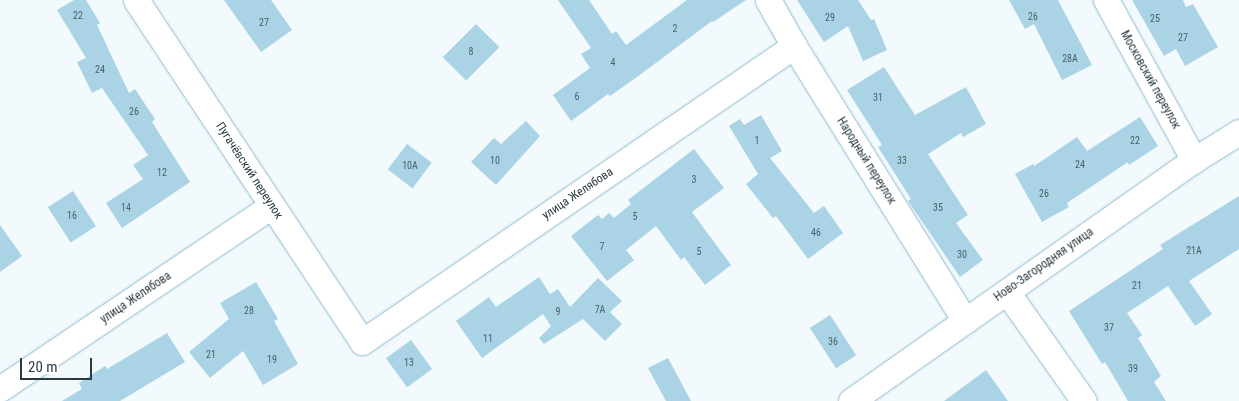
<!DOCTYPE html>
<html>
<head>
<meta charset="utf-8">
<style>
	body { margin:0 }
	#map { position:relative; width:1239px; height:401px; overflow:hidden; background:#f2fafe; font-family:"Roboto Condensed",sans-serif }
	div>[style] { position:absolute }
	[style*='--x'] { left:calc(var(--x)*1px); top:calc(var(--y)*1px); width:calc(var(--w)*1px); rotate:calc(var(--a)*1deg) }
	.building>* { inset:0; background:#aad3e5; transform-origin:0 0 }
	.roads { filter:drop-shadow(0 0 1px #92bacc) drop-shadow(0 0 1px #92bacc) }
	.minor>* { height:25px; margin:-12.5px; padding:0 12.5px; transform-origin:12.5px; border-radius:12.5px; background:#fff }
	span { translate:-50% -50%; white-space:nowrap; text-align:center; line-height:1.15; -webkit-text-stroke:4.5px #fff; paint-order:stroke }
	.number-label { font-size:10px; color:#4a606a }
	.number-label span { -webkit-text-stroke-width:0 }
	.street-label { font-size:12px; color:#2a3a41 }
	.scale { position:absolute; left:20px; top:358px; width:72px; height:22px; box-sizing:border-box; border:2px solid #2a3a41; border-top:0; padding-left:6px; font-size:15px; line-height:18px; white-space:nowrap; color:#2a3a41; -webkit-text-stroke:4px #fff; paint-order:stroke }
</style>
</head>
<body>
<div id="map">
	<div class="building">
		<div style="clip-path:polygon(74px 0,86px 0,100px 23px,97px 25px,129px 93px,135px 89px,155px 119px,152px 122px,190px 182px,122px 228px,106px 203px,143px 179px,133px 165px,148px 155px,102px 88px,92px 93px,77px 62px,86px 58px,57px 10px)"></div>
		<div style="clip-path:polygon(224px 0,271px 0,292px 30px,261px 52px)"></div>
		<div style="clip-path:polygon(558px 0,589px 0,612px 34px,616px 31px,626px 45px,687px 0,746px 0,713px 22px,712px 21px,637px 77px,610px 96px,608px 94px,571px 121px,553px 95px,590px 68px,581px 54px,591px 48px)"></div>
		<div style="clip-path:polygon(797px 0,858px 0,871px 20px,874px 19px,887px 50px,863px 61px,848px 26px,824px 42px)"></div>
		<div style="clip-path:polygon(1009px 0,1058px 0,1092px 65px,1062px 80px,1034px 24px,1025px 29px)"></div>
		<div style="clip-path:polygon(1132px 0,1183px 0,1186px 7px,1193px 4px,1218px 47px,1185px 66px,1176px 49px,1164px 56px)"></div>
		<div style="left:476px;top:24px;width:33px;height:47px;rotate:45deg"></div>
		<div style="clip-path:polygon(884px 67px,915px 115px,966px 87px,986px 124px,963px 137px,961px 133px,928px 154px,968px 215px,956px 223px,983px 260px,960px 277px,908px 201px,911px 199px,878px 147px,882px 145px,847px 90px)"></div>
		<div style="clip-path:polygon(761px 115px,782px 151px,770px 158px,814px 213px,824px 206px,843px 233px,808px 259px,776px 216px,773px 218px,746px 184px,758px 174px,729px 126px,740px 119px,744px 125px)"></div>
		<div style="clip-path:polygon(1140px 117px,1158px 146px,1129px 165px,1128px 162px,1067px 203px,1069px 207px,1042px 222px,1015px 174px,1033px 164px,1034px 166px,1077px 137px,1087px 151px)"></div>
		<div style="clip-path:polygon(526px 121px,540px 136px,496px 185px,471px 162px,494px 138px,501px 144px)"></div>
		<div style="left:407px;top:144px;width:31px;height:32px;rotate:37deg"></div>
		<div style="clip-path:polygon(694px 149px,724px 188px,692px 212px,731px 265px,705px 285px,684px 257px,681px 260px,656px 226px,626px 250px,634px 260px,607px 281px,571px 236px,598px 215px,602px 219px,609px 213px,614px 218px,631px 204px,628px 200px)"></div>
		<div style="left:73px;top:191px;width:42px;height:30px;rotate:57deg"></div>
		<div style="clip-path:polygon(1239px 196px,1239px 249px,1189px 281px,1212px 314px,1195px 326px,1168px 286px,1127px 313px,1142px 335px,1138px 338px,1161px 376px,1154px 382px,1166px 401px,1128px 401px,1105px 362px,1102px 364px,1069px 311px,1163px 249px,1160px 245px)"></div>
		<div style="clip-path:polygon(0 225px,22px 256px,0 272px)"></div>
		<div style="clip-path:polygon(539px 277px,550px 294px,558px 289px,570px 307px,598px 278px,622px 301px,610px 312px,622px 324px,605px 341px,583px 319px,544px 344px,539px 338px,551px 326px,543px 314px,482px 358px,456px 321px,489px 297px,496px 307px)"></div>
		<div style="clip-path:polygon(256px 282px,278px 319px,274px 321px,298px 364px,263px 385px,243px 351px,210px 378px,189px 352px,229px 319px,220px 303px)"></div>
		<div style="left:830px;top:315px;width:48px;height:24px;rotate:57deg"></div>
		<div style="clip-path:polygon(167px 333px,185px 362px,120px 401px,62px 401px,82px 389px,79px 383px,105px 366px,107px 369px)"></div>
		<div style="left:411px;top:340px;width:36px;height:31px;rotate:54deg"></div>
		<div style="clip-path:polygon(668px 358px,691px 401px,666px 401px,648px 368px)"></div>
		<div style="clip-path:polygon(986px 370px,1008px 401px,944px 401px)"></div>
	</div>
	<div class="roads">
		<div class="minor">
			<div style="--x:136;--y:0;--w:410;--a:56.5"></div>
			<div style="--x:362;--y:342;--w:524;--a:-34.42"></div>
			<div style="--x:768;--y:0;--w:53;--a:60.5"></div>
			<div style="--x:794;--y:46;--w:324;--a:58.1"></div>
			<div style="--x:1106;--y:0;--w:183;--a:61.2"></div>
			<div style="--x:1007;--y:292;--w:133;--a:54.8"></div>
			<div style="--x:0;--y:389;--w:327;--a:-34"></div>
			<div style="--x:851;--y:401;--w:419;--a:-35.1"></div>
			<div style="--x:1194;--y:160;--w:53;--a:-31.9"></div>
		</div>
	</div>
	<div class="number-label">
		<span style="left:78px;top:16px">22</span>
		<span style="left:1033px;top:17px">26</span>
		<span style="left:830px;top:18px">29</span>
		<span style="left:1155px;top:19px">25</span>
		<span style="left:264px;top:23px">27</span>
		<span style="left:675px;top:29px">2</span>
		<span style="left:1183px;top:38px">27</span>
		<span style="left:471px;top:52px">8</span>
		<span style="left:1070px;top:59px">28А</span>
		<span style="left:613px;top:63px">4</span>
		<span style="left:100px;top:70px">24</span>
		<span style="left:577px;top:97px">6</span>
		<span style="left:878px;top:98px">31</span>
		<span style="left:134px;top:112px">26</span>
		<span style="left:757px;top:141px">1</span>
		<span style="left:1135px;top:141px">22</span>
		<span style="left:495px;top:161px">10</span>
		<span style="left:902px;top:161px">33</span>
		<span style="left:1080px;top:165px">24</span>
		<span style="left:410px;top:166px">10А</span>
		<span style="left:162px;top:173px">12</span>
		<span style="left:694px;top:180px">3</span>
		<span style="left:1044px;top:194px">26</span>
		<span style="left:126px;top:208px">14</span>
		<span style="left:938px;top:208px">35</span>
		<span style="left:72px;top:216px">16</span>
		<span style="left:635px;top:217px">5</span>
		<span style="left:816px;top:233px">46</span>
		<span style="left:602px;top:247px">7</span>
		<span style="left:1194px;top:251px">21А</span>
		<span style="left:699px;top:252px">5</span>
		<span style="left:962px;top:255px">30</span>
		<span style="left:1137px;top:286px">21</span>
		<span style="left:600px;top:310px">7А</span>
		<span style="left:249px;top:311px">28</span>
		<span style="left:558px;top:312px">9</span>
		<span style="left:1109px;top:328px">37</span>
		<span style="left:488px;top:339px">11</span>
		<span style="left:833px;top:342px">36</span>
		<span style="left:211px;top:355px">21</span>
		<span style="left:272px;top:360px">19</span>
		<span style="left:409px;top:363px">13</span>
		<span style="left:1133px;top:369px">39</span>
	</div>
	<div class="street-label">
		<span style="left:1150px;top:80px;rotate:61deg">Московский переулок</span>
		<span style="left:866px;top:161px;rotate:58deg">Народный переулок</span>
		<span style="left:249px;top:171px;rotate:57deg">Пугачёвский переулок</span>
		<span style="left:578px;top:194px;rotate:-34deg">улица Желябова</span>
		<span style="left:1044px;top:265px;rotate:-35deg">Ново-Загородняя улица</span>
		<span style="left:136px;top:298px;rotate:-34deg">улица Желябова</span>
	</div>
	<div class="scale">20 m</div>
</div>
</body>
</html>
